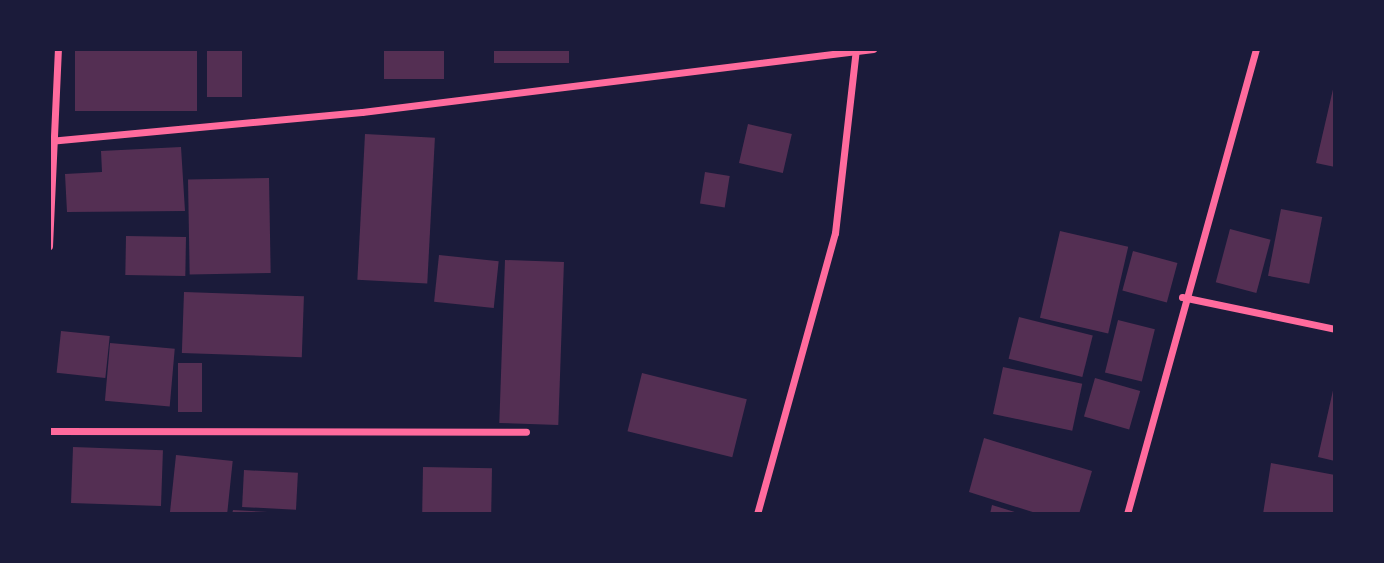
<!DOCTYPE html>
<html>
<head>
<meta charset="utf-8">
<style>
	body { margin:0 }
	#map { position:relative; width:1384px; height:563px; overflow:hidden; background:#1b1b3a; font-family:"Source Sans 3",sans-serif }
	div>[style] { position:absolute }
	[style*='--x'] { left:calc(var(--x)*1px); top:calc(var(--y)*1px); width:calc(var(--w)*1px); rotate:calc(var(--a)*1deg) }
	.building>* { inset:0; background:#542f53; transform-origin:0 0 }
	.minor>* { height:7px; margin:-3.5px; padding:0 3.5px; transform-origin:3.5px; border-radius:3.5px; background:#ff6b9d }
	span { translate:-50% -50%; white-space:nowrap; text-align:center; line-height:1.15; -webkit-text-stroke:5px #1b1b3a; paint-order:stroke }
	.frame { position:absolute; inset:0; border:51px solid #1b1b3a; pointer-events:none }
</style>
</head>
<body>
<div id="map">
	<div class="building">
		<div style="left:75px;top:49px;width:122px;height:62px"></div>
		<div style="left:207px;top:49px;width:35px;height:48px"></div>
		<div style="left:384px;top:49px;width:60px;height:30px"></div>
		<div style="left:494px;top:49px;width:75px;height:14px"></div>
		<div style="clip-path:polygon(1334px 85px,1335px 85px,1335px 167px,1316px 163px)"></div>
		<div style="left:748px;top:124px;width:45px;height:40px;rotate:13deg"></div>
		<div style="left:365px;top:134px;width:70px;height:146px;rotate:3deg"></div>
		<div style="clip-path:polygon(181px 147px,185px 211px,67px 212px,65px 174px,102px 172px,101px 151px)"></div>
		<div style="left:705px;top:172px;width:25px;height:32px;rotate:9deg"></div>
		<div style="left:269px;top:178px;width:95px;height:81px;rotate:89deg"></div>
		<div style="left:1281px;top:209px;width:42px;height:68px;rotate:11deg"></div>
		<div style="left:1230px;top:229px;width:42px;height:55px;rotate:15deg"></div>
		<div style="left:1060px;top:231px;width:70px;height:89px;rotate:13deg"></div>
		<div style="left:126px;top:236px;width:60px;height:39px;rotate:1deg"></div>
		<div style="left:1133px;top:251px;width:46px;height:41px;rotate:15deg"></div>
		<div style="left:439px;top:255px;width:60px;height:47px;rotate:6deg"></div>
		<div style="left:505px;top:260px;width:59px;height:163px;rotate:2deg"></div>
		<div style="left:184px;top:292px;width:120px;height:61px;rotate:2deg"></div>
		<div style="left:1019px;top:317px;width:76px;height:43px;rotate:14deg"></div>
		<div style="left:1118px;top:320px;width:38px;height:54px;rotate:14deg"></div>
		<div style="left:61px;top:331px;width:49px;height:42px;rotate:6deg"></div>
		<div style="left:110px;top:343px;width:65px;height:58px;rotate:5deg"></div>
		<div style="left:178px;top:363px;width:24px;height:49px"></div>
		<div style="left:1003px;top:367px;width:81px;height:48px;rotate:12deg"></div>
		<div style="left:642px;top:373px;width:108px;height:60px;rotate:14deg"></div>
		<div style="left:1095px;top:378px;width:47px;height:40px;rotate:16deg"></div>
		<div style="clip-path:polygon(1334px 386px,1335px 386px,1335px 461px,1318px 457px)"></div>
		<div style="clip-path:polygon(984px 438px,1092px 471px,1079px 514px,1039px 514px,969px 492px)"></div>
		<div style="left:73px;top:447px;width:90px;height:56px;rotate:2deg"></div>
		<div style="left:176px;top:455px;width:57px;height:59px;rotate:6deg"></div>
		<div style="clip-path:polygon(1271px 463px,1335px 475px,1335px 514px,1263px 514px)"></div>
		<div style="left:423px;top:467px;width:69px;height:47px;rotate:1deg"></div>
		<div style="left:244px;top:470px;width:54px;height:37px;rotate:3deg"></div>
		<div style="clip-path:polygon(992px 505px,1018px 513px,1018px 514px,990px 514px)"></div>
		<div style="clip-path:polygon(233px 510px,268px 512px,268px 514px,232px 514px)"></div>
	</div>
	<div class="minor">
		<div style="--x:49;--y:141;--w:314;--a:-5.3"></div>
		<div style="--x:362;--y:112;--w:515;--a:-7.03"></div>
		<div style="--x:49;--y:246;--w:197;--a:-87.4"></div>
		<div style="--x:1182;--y:297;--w:156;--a:11.8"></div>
		<div style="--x:49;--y:431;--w:477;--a:0.1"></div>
		<div style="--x:757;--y:514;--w:292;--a:-74.5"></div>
		<div style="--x:835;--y:233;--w:184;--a:-83.5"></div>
		<div style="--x:1127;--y:514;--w:483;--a:-74.5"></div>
	</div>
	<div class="frame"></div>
</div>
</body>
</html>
